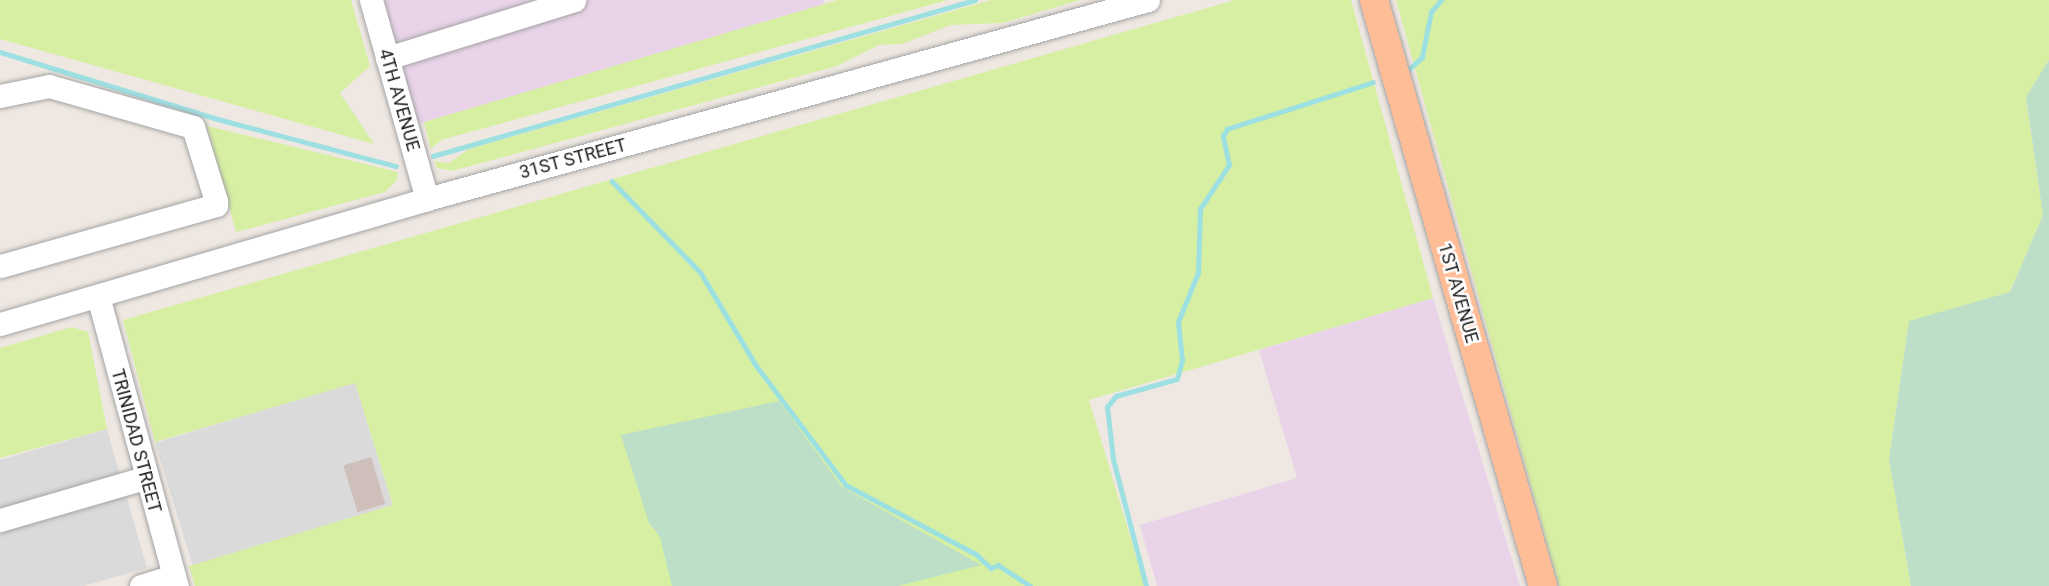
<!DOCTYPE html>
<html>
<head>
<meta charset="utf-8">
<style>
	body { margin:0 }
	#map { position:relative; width:2049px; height:586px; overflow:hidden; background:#efe8e2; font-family:Roboto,sans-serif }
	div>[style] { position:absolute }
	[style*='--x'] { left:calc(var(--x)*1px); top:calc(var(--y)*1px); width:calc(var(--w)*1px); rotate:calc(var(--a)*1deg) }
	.residential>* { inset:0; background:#dbdada; transform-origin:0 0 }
	.industrial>* { inset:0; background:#e9d3e9 }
	.grass>* { inset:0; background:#d7efa2 }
	.wetland>* { inset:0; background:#bddfc8 }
	.stream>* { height:4.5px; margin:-2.25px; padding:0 2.25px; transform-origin:2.25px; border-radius:2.25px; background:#9de0e2 }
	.building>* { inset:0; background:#cfbfba; transform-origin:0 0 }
	.roads { filter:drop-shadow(0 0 2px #a4a4a4) drop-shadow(0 0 2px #a4a4a4) }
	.minor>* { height:23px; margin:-11.5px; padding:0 11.5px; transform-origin:11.5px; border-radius:11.5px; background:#fff }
	.major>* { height:28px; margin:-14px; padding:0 14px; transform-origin:14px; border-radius:14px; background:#ffbd97 }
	span { translate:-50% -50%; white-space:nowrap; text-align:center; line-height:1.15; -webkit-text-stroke:5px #fff; paint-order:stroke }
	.street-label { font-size:18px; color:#1d1d1d }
</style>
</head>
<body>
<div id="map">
	<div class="residential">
		<div style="left:355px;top:382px;width:130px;height:209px;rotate:73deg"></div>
		<div style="clip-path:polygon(107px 429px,121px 479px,0 515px,0 460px)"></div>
		<div style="clip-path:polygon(126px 494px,147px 568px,84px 586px,0 586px,0 531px)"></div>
	</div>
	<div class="industrial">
		<div style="clip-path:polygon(384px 0,823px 0,824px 4px,418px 124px)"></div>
		<div style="clip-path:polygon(1433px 298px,1520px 586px,1157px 586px,1140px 525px,1297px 478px,1259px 350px)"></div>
	</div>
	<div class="grass">
		<div style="clip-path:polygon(0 0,351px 0,370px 66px,340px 93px,374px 144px,0 39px)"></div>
		<div style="clip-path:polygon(838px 0,948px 0,441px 140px,431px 149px,424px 122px)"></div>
		<div style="clip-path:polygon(991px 0,1080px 0,1003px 23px,951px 25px,902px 44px,879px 45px,837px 66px,452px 171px,437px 168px,434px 161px,449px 163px,469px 149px)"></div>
		<div style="clip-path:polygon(1235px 0,1351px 0,1433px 298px,1089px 400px,1145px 586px,195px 586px,189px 566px,393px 505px,355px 383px,155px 442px,123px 320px)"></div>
		<div style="clip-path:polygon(1396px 0,2049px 0,2049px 60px,2026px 98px,2043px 215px,2010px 292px,1909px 322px,1889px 459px,1911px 586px,1559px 586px)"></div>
		<div style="clip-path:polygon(207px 126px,398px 172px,397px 180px,385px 192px,236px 232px)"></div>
		<div style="clip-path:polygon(72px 327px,88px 332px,107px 429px,0 458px,0 348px)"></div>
	</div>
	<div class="wetland">
		<div style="clip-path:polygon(2049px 60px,2049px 586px,1911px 586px,1889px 459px,1909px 321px,2010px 292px,2043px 215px,2026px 97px)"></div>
		<div style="clip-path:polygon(779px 401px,842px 487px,981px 565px,898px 586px,672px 586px,660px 537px,649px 523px,621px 435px)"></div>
	</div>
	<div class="stream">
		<div style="--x:0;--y:52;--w:224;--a:17.1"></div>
		<div style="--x:214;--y:118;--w:188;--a:14.8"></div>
		<div style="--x:1406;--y:72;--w:22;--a:-43"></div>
		<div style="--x:1422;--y:57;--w:46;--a:-78.7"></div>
		<div style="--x:1431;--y:12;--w:16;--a:-50"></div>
		<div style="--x:433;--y:156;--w:564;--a:-16.06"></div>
		<div style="--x:612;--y:181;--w:128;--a:45.9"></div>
		<div style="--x:701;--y:273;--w:107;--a:59.1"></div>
		<div style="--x:756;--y:365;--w:150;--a:53.1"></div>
		<div style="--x:846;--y:485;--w:147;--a:28"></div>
		<div style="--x:976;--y:554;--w:21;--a:43"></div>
		<div style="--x:991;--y:568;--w:8;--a:-23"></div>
		<div style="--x:998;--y:565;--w:38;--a:33"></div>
		<div style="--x:1146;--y:586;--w:131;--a:-104.6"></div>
		<div style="--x:1113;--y:459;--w:52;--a:-96.6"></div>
		<div style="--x:1107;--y:407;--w:14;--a:-51"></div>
		<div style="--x:1116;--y:396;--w:63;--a:-15.6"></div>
		<div style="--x:1177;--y:379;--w:20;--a:-75"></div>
		<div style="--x:1182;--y:360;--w:38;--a:-96"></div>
		<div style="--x:1178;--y:322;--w:53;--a:-67.8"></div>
		<div style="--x:1198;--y:273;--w:64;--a:-88.2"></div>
		<div style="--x:1200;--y:209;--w:53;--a:-56.6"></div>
		<div style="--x:1229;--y:165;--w:30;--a:-102"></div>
		<div style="--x:1223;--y:136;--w:8;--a:-60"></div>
		<div style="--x:1227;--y:129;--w:153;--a:-17.8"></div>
	</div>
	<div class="building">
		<div style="left:371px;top:457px;width:49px;height:29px;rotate:73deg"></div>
	</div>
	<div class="roads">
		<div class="minor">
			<div style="--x:371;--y:0;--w:207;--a:74.3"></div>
			<div style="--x:387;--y:58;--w:196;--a:-17.2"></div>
			<div style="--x:0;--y:96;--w:50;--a:-11.5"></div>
			<div style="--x:49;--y:86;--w:150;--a:15.9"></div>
			<div style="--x:193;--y:127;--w:77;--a:72.7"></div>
			<div style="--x:216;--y:201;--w:4;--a:90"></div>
			<div style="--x:216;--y:205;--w:224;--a:164.2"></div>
			<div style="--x:98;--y:296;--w:301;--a:74.8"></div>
			<div style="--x:0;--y:324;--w:445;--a:-16.3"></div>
			<div style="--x:427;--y:199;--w:748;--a:-15.43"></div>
			<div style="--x:0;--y:520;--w:151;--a:-16.2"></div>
			<div style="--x:141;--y:586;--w:34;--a:-17"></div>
		</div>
		<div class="major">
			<div style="--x:1374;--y:0;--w:610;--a:73.91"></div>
		</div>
	</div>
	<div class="street-label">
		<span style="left:399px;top:100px;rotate:74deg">4TH AVENUE</span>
		<span style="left:573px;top:159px;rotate:-15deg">31ST STREET</span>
		<span style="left:1458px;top:293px;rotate:74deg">1ST AVENUE</span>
		<span style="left:136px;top:441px;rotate:75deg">TRINIDAD STREET</span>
	</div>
</div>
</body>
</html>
